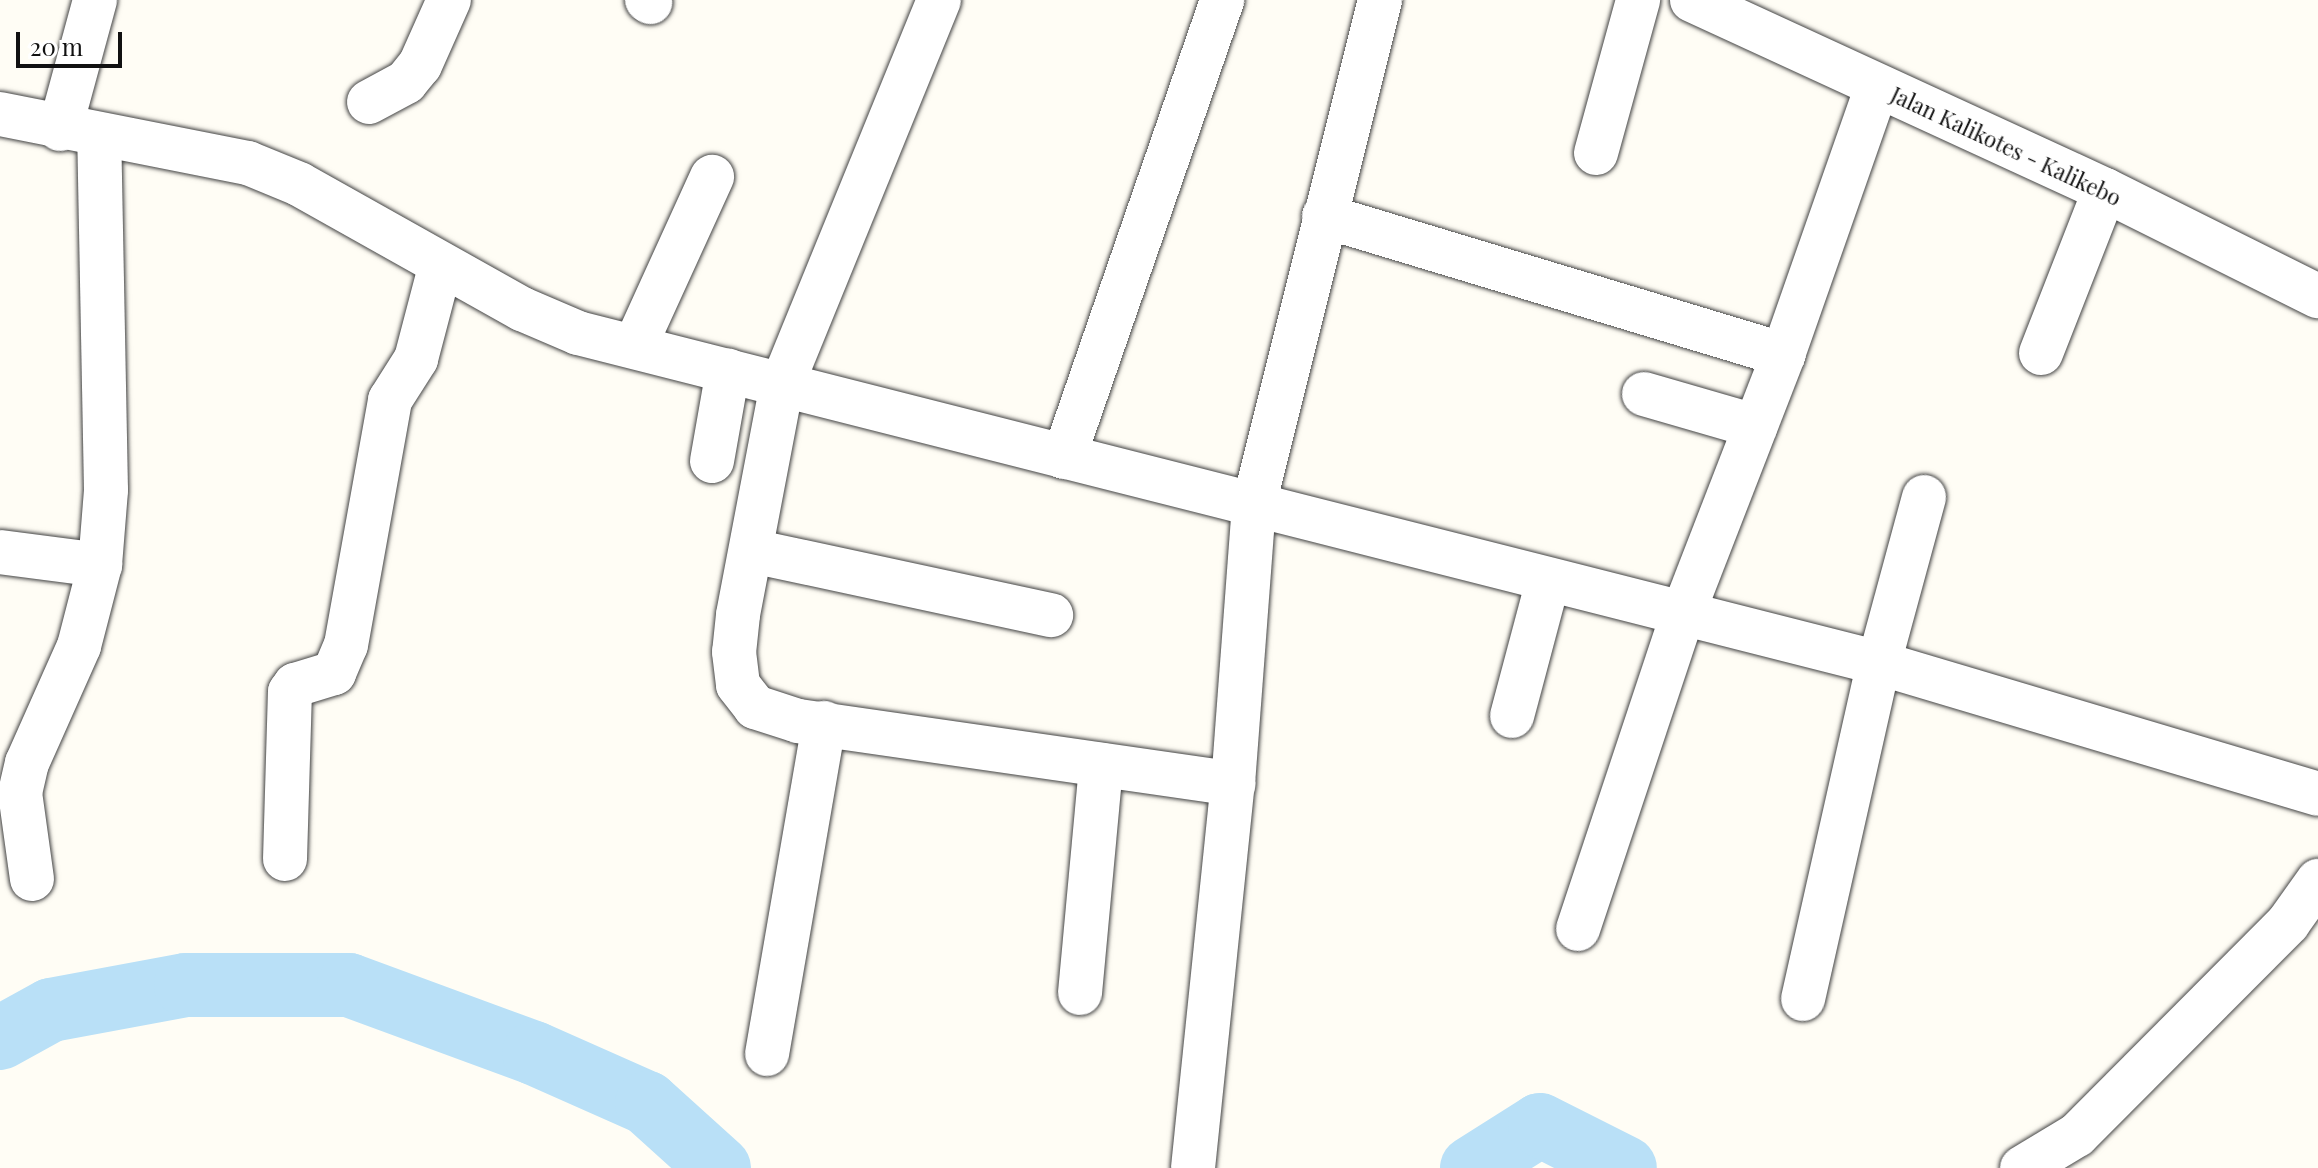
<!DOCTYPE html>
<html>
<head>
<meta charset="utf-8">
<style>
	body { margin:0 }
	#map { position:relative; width:2318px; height:1168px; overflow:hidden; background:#fffdf5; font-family:"Playfair Display",serif }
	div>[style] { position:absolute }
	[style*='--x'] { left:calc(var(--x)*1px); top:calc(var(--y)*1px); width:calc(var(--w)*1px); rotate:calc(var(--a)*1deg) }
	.river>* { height:64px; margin:-32px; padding:0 32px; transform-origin:32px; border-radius:32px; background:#b9e0f7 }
	.roads { filter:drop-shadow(0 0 2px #444) drop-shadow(0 0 2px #444) }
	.minor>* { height:44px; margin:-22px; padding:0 22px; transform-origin:22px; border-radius:22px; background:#fff }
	span { translate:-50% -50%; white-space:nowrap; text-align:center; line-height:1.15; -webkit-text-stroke:8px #fff; paint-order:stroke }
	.street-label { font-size:22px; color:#111 }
	.scale { position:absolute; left:16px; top:32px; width:106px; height:36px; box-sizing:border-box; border:4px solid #111; border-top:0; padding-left:10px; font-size:24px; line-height:28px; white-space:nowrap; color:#111; -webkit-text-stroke:6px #fff; paint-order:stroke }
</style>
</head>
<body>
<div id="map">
	<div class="river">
		<div style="--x:0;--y:1038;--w:58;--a:-28.8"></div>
		<div style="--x:51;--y:1010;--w:137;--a:-10.5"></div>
		<div style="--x:186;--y:985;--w:163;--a:0"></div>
		<div style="--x:349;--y:985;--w:197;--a:20.2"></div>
		<div style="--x:534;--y:1053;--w:124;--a:23.9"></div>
		<div style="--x:647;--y:1103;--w:97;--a:42.1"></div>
		<div style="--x:1472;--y:1168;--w:80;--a:-32.3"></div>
		<div style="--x:1540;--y:1125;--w:95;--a:26.8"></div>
	</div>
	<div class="roads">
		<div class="minor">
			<div style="--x:647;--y:0;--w:4;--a:34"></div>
			<div style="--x:939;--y:0;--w:415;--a:112.2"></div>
			<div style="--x:782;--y:384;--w:235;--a:100.8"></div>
			<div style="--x:738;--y:615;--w:37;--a:96"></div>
			<div style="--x:734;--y:652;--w:33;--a:83"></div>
			<div style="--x:738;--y:685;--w:28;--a:52"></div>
			<div style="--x:755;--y:707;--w:45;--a:18"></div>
			<div style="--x:798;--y:721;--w:440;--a:8.2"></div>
			<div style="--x:1692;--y:0;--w:455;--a:24.7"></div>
			<div style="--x:2105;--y:190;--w:238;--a:26.5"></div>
			<div style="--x:369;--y:102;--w:42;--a:-28.4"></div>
			<div style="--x:406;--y:82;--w:22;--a:-51"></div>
			<div style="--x:420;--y:65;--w:71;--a:-66"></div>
			<div style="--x:0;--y:114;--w:253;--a:11.2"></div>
			<div style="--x:248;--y:163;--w:55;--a:22.4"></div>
			<div style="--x:299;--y:184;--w:256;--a:29.3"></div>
			<div style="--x:522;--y:309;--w:61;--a:23.2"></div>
			<div style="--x:578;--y:333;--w:1342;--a:14.23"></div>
			<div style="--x:1879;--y:663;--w:458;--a:16.6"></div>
			<div style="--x:60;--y:129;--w:134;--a:-74.8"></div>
			<div style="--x:1596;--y:153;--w:159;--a:-74.6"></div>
			<div style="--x:1324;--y:216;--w:480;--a:16.8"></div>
			<div style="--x:635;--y:346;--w:186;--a:-65.5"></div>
			<div style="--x:2041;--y:353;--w:175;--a:-68.6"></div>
			<div style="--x:1644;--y:394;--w:116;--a:16.1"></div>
			<div style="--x:1064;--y:457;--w:484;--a:-70.9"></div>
			<div style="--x:712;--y:461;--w:92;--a:-80"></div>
			<div style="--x:752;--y:551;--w:306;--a:12.1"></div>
			<div style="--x:0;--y:552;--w:101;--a:7.4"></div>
			<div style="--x:1512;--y:716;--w:140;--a:-75.1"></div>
			<div style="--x:285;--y:859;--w:167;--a:-88.3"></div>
			<div style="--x:290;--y:692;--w:9;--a:-54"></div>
			<div style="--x:295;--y:685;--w:41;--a:-17.1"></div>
			<div style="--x:334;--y:673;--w:30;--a:-67"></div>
			<div style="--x:346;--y:645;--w:249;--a:-79.8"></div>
			<div style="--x:390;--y:400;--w:49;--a:-57.6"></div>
			<div style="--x:416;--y:359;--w:98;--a:-75.3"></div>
			<div style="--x:32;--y:879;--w:87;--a:-97.9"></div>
			<div style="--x:20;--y:793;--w:31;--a:-77"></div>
			<div style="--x:27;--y:763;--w:128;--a:-66"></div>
			<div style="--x:79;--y:646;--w:84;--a:-75.5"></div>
			<div style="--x:100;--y:565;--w:75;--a:-85.4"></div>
			<div style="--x:106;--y:490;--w:353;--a:-91.1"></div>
			<div style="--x:1578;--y:929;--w:330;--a:-71.6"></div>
			<div style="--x:1682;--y:616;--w:280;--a:-68.8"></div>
			<div style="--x:1783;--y:355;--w:284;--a:-70.7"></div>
			<div style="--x:1080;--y:993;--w:229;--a:-84.7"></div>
			<div style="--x:1803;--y:999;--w:344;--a:-77.3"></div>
			<div style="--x:1879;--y:663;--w:172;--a:-74.8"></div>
			<div style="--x:767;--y:1054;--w:336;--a:-80.2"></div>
			<div style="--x:1193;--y:1168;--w:386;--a:-84.1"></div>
			<div style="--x:1233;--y:784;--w:281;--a:-85.7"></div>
			<div style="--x:1254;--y:504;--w:520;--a:-75.96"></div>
			<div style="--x:2022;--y:1168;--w:64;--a:-31"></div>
			<div style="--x:2077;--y:1135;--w:299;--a:-45.1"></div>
			<div style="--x:2288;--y:923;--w:52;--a:-54.5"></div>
		</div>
	</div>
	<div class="street-label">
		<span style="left:2006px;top:146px;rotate:25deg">Jalan Kalikotes - Kalikebo</span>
	</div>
	<div class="scale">20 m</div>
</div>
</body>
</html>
